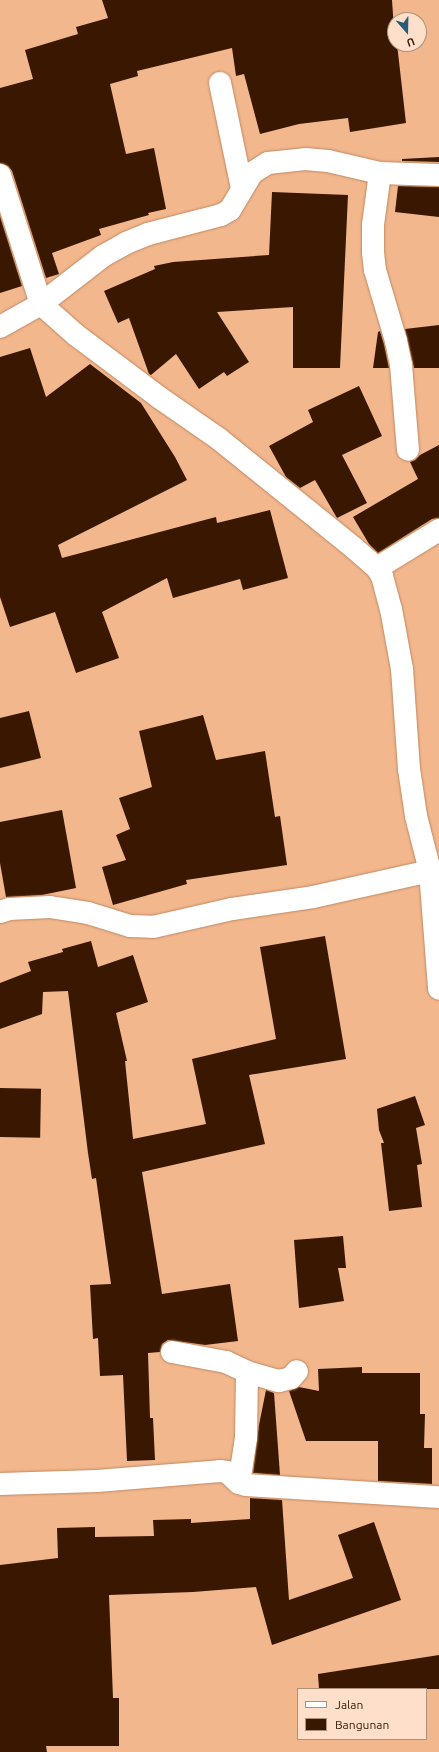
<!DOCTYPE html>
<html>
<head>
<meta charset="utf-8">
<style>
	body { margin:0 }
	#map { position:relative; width:439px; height:1752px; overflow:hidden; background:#f2b78d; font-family:Ubuntu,sans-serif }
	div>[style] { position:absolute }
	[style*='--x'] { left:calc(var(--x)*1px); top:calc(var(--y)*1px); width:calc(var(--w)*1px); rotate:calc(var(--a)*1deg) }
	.building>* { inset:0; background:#391700; transform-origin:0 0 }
	.roads { filter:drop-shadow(0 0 1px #c18961) drop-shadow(0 0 1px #c18961) }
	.minor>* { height:22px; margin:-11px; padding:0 11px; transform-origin:11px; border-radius:11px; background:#fff }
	span { translate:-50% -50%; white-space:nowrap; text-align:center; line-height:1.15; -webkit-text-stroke:4px #fedfca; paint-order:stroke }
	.legend { position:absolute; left:297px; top:1688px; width:130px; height:52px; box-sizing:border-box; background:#fedfca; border:1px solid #ac917d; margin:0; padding:5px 7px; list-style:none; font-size:12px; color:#311b0a }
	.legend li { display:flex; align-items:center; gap:8px; height:20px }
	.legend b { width:20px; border:1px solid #ac917d }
	.north { position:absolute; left:387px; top:12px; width:40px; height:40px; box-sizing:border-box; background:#fedfca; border:1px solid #ac917d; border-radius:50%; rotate:160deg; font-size:11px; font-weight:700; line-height:16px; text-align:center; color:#311b0a }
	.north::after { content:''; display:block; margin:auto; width:14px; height:18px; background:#285b78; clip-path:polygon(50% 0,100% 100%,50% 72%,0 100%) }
</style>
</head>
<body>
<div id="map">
	<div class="building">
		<div style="clip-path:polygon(102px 0,392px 0,395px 44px,397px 44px,406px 123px,350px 132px,348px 118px,299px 124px,260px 134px,244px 74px,236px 76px,232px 48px,137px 71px,138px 76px,110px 84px,126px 154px,154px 148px,166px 209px,148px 213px,149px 215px,99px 229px,101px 235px,52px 253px,59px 274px,46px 278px,12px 171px,8px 166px,0 163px,0 88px,33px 79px,25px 50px,78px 34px,76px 27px,108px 18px)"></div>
		<div style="clip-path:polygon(439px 157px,439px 162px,402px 161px,402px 159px)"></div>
		<div style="clip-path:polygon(398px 186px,439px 187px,439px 217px,395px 212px)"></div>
		<div style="clip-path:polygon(272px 192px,348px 195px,340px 368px,293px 368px,293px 307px,217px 312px,249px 362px,227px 376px,224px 372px,199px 389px,176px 354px,151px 375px,149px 374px,129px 318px,118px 323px,104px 291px,155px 269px,154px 266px,173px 262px,269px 255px)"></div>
		<div style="clip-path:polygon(0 216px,22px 286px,0 293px)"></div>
		<div style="clip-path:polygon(439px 325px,439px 368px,414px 368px,405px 329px)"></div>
		<div style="clip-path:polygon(380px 331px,384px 344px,389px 368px,373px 368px,378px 332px)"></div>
		<div style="clip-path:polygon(30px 348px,46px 397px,90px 364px,141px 403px,175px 457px,187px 480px,58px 545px,62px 558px,216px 517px,217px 523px,270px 510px,288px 578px,243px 590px,240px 579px,173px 598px,167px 578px,102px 612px,119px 658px,76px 673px,55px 612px,10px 627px,0 597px,0 357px)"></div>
		<div style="clip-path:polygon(359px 386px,382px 436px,342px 455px,367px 503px,337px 518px,315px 480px,300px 488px,286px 477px,269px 446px,313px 422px,308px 410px)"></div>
		<div style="clip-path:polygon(439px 445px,439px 518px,432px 519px,378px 553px,369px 544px,353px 517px,418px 479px,410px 462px,415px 460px,420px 455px)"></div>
		<div style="clip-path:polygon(29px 711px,41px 758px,0 768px,0 718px)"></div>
		<div style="clip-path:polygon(203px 715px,216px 760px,265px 751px,275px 817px,280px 816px,287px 865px,186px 880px,187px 884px,113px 905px,102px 867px,126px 860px,116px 835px,130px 829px,119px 798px,152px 787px,139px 731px)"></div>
		<div style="clip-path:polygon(62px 810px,76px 888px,42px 895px,6px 897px,0 863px,0 822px)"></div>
		<div style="clip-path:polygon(325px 936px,346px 1059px,249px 1075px,265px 1144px,142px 1172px,162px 1294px,230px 1284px,238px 1341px,205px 1345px,168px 1340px,162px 1344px,160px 1352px,148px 1353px,150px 1418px,153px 1418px,155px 1460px,127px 1461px,123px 1375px,100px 1376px,98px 1338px,93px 1339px,90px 1285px,111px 1284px,96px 1178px,92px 1179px,88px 1153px,68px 991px,43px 992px,42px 1014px,0 1029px,0 983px,31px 971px,28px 962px,63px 952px,62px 949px,91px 941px,98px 967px,133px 955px,148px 1002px,116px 1013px,127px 1061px,125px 1061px,133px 1139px,206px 1124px,192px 1059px,276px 1039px,260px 947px)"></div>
		<div style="left:0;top:1088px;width:41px;height:49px;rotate:1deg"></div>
		<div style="clip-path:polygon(415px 1096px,425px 1125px,416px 1128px,422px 1164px,417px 1165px,422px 1207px,389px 1211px,381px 1143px,384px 1143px,379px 1130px,377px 1109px)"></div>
		<div style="clip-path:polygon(343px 1236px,346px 1268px,338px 1268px,344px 1301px,299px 1308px,294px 1240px)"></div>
		<div style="clip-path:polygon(362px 1367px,362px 1373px,420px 1373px,420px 1414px,425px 1414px,424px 1448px,432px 1448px,432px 1484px,378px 1481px,378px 1441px,306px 1441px,289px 1391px,299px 1387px,319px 1391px,318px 1369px)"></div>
		<div style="clip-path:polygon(266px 1390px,274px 1393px,280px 1475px,253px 1473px,259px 1425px)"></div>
		<div style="clip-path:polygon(250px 1498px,282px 1500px,289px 1600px,353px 1578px,338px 1535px,374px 1522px,401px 1600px,272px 1645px,256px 1587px,193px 1592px,109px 1595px,113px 1698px,119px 1698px,119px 1746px,46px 1746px,47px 1752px,0 1752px,0 1565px,58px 1558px,57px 1528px,95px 1527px,95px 1537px,154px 1536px,153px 1520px,191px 1519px,191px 1523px,250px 1519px)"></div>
		<div style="clip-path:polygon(439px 1655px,439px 1689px,319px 1689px,318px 1674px)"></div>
	</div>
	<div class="roads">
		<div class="minor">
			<div style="--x:220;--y:83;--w:107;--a:78.2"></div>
			<div style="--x:380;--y:173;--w:52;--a:97.7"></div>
			<div style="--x:373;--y:225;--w:27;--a:90"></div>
			<div style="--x:373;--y:252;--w:18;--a:84"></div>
			<div style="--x:375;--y:270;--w:74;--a:73.5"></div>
			<div style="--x:396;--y:341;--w:25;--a:78"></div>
			<div style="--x:401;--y:365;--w:85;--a:85.3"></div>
			<div style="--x:0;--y:175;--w:135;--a:72.4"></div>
			<div style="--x:41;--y:304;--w:47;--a:41.5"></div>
			<div style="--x:76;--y:335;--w:105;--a:36.9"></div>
			<div style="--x:160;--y:398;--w:72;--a:34.8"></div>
			<div style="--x:219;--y:439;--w:174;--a:38.9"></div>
			<div style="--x:354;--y:548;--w:30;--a:41"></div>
			<div style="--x:377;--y:568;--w:9;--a:58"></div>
			<div style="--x:382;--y:576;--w:34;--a:75"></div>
			<div style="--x:391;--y:609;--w:61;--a:79.6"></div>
			<div style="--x:402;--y:669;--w:100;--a:86"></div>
			<div style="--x:409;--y:769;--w:48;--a:81.5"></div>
			<div style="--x:416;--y:816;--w:57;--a:75.7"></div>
			<div style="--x:430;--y:871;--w:118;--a:85.6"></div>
			<div style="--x:0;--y:327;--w:47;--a:-29.3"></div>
			<div style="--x:41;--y:304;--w:78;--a:-37.7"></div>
			<div style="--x:103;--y:256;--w:26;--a:-29"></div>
			<div style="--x:126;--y:243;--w:24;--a:-22"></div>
			<div style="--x:148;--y:234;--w:75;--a:-14.6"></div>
			<div style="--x:221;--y:215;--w:10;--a:-29"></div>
			<div style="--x:230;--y:210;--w:43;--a:-59.3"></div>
			<div style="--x:252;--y:173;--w:19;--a:-32"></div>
			<div style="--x:268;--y:163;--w:37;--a:-6"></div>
			<div style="--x:305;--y:159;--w:23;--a:5"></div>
			<div style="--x:328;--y:161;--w:53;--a:13"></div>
			<div style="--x:380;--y:173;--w:59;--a:1.9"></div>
			<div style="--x:377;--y:568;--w:73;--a:-31.5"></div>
			<div style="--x:0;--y:912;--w:9;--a:-18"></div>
			<div style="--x:9;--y:909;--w:41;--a:-2.8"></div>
			<div style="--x:50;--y:907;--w:38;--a:9"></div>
			<div style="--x:88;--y:913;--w:44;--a:17.2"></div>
			<div style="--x:130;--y:926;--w:23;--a:2"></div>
			<div style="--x:153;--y:927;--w:81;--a:-12.8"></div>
			<div style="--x:232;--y:909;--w:82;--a:-8.4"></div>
			<div style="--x:313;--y:897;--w:120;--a:-12.5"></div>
			<div style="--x:430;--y:871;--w:9;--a:0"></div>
			<div style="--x:172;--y:1352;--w:55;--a:10.5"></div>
			<div style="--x:226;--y:1362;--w:23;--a:25"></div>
			<div style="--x:239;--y:1483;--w:46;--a:-81.2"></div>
			<div style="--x:246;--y:1438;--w:66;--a:-89.1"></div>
			<div style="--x:247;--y:1372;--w:33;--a:16"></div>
			<div style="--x:279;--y:1381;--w:12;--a:-14"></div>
			<div style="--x:291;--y:1378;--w:9;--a:-49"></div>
			<div style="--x:0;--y:1484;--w:97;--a:-1.8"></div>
			<div style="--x:97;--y:1481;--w:123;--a:-4.6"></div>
			<div style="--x:220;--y:1471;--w:7;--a:8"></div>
			<div style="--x:227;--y:1472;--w:16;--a:43"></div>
			<div style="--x:239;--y:1483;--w:7;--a:16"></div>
			<div style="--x:246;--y:1485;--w:193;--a:3.6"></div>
		</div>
	</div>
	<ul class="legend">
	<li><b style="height:5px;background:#fff"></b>Jalan</li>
	<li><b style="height:11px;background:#391700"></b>Bangunan</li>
	</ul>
	<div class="north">U</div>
</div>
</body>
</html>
